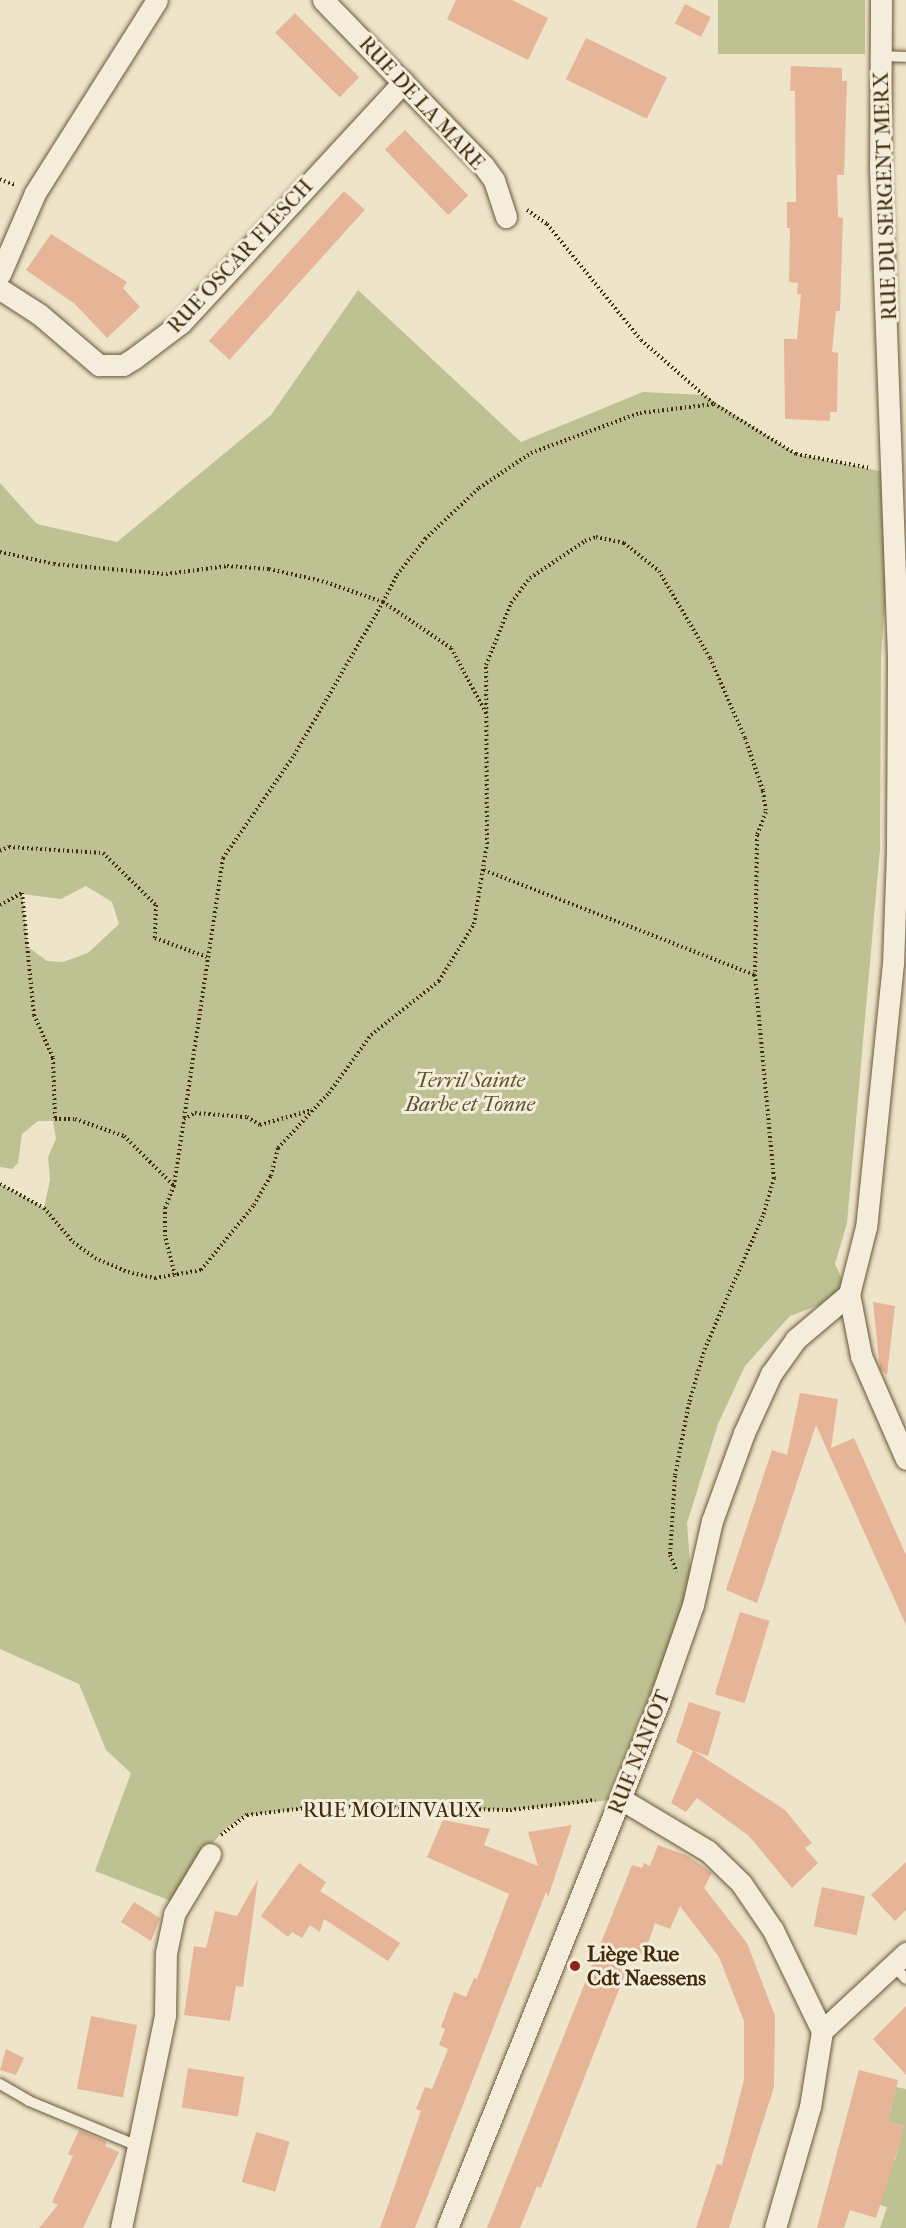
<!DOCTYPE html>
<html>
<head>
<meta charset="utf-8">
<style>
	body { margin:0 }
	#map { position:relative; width:906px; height:2228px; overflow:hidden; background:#eee4c9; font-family:"IM FELL French Canon",serif }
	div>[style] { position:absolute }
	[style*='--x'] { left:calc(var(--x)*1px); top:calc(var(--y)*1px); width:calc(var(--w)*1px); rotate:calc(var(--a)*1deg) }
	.green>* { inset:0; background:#bec293; transform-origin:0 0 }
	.building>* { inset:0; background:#e6b496; transform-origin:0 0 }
	.path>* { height:4px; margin-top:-2px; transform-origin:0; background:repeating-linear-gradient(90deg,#402a09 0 1.5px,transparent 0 4.5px) }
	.roads { filter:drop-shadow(0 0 2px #6c5839) drop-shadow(0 0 2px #6c5839) }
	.lane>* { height:10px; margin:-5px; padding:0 5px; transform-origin:5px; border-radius:5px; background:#f4eddc }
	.street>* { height:21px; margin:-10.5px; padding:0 10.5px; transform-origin:10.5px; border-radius:10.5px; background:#f4eddc }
	.dots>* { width:16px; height:16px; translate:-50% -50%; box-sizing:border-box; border:3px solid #f4eddc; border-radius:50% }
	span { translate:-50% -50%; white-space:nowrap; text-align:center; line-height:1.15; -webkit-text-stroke:6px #f4eddc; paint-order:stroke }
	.street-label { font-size:21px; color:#402a09 }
	.park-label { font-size:21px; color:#60502c; font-style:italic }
	.poi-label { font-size:21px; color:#402a09; font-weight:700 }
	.left { translate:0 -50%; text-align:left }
</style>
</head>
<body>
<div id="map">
	<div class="green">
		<div style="left:718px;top:0;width:147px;height:54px"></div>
		<div style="clip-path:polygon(evenodd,358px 290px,521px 442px,643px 392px,704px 395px,796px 454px,894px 474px,881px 658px,880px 849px,847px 1223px,835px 1264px,849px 1294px,790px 1316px,745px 1366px,718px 1424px,687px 1523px,693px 1605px,621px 1799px,510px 1810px,322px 1806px,247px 1815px,226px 1828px,208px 1848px,171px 1901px,95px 1871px,131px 1773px,106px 1750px,79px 1684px,0 1649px,0 1184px,44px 1208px,50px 1180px,48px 1157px,56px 1139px,53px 1121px,38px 1121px,22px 1134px,18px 1163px,12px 1169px,0 1167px,0 483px,37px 524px,117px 542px,271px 415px,358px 290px,86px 886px,112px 902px,119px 924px,88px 953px,63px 962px,47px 961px,28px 947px,22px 894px,61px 899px,86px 886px)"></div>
		<div style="clip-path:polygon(896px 2087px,906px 2089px,906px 2228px,880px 2228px,887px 2207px,880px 2205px,884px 2158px,895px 2160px,904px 2126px,888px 2122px)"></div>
	</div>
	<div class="building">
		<div style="clip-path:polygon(456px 0,512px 0,548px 18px,528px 60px,447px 19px)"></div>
		<div style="left:685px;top:4px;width:29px;height:22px;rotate:27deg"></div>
		<div style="left:295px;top:13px;width:91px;height:28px;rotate:45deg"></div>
		<div style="left:586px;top:38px;width:90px;height:46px;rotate:26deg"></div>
		<div style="clip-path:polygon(791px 66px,842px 68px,842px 81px,847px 81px,844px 175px,837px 175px,838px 217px,843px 218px,840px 311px,836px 311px,832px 352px,838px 353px,837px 412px,830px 412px,830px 421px,785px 419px,784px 339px,797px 339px,801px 294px,797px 294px,798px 283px,789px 282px,790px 228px,787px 228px,787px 202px,796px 202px,795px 91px,790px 91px)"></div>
		<div style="left:405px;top:130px;width:91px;height:28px;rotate:46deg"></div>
		<div style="left:344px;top:191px;width:28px;height:202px;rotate:42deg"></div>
		<div style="clip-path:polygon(51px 234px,127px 282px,123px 288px,140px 307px,107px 338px,75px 304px,26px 270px)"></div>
		<div style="clip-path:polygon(873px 1302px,895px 1306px,887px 1375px,880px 1369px)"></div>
		<div style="clip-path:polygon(800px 1393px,838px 1399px,831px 1448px,854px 1438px,906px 1555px,906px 1625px,816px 1425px,757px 1603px,726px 1590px,772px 1450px,787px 1455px)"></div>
		<div style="left:740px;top:1612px;width:31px;height:86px;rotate:17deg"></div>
		<div style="clip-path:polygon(689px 1702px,721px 1712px,708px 1756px,694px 1751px,785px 1810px,812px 1843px,805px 1848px,818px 1863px,792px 1888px,749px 1836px,697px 1798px,686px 1812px,671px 1803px,693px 1751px,676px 1742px)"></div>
		<div style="clip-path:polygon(443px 1820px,490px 1829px,484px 1845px,538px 1866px,528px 1832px,572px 1825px,548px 1897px,546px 1892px,415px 2228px,380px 2228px,421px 2111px,416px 2109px,425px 2087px,432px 2089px,448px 2049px,439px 2045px,445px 2029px,441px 2027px,454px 1992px,466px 1997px,474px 1978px,477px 1979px,509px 1894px,427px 1857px)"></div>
		<div style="clip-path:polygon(658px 1845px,688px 1856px,712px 1873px,704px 1888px,747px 1943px,775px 2016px,774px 2087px,729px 2228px,696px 2228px,717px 2164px,722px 2165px,744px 2080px,744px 2021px,719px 1957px,680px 1906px,670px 1929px,655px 1923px,644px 1955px,634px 1951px,541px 2188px,537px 2186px,520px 2228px,487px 2228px,632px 1865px,642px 1868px,644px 1863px,650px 1866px)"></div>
		<div style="clip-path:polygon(906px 1862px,906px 1910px,895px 1921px,871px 1895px)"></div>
		<div style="clip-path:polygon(299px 1863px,326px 1882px,320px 1891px,400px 1943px,388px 1961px,324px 1919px,320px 1932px,310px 1925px,302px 1938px,292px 1932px,288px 1937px,261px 1916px)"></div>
		<div style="clip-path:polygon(258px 1879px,243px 1987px,236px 1986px,230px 2021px,184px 2015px,194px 1946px,206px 1948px,215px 1911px,237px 1916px)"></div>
		<div style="left:822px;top:1887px;width:44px;height:40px;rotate:12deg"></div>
		<div style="clip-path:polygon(134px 1902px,160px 1918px,151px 1941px,121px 1922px)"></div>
		<div style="clip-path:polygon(906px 2006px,906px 2075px,873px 2039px)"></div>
		<div style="left:91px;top:2016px;width:47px;height:74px;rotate:11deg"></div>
		<div style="clip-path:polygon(6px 2049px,24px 2058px,16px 2075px,0 2070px)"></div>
		<div style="left:188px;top:2068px;width:57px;height:40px;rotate:9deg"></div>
		<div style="clip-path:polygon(859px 2070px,898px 2080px,888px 2122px,904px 2126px,901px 2139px,876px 2218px,850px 2210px,844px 2228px,817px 2228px)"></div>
		<div style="clip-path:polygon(79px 2130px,107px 2142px,105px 2146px,119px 2152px,83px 2228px,39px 2228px,58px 2205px,52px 2202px,73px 2156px,68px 2154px)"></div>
		<div style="left:256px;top:2132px;width:35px;height:52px;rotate:16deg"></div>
	</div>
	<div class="path">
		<div style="--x:0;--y:179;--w:16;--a:22"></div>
		<div style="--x:527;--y:210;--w:24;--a:35"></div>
		<div style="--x:547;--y:224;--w:149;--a:51"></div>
		<div style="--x:641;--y:340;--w:97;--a:41.2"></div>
		<div style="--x:714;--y:404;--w:96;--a:31.4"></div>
		<div style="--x:796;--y:454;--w:75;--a:10.7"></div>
		<div style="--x:0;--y:552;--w:55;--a:12.5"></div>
		<div style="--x:54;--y:564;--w:112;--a:5.1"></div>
		<div style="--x:166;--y:574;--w:62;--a:-7.5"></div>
		<div style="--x:227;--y:566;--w:42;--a:4.1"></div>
		<div style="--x:269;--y:569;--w:54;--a:12.8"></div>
		<div style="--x:322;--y:581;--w:65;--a:19"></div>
		<div style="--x:383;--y:602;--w:179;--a:120.1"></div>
		<div style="--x:293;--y:757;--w:123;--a:124.7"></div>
		<div style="--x:223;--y:858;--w:264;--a:98.5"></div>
		<div style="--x:486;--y:713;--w:74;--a:-118.3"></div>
		<div style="--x:451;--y:648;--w:82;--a:-145.9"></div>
		<div style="--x:383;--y:602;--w:30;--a:-63"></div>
		<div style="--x:397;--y:575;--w:46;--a:-52.1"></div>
		<div style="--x:425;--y:539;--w:74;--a:-43.4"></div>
		<div style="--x:479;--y:488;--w:63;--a:-33.9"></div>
		<div style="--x:531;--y:453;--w:116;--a:-20.2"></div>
		<div style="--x:640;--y:413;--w:75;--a:-6.9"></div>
		<div style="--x:0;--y:851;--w:10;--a:-24"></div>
		<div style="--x:9;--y:847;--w:94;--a:3.7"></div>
		<div style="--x:103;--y:853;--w:74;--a:44.5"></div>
		<div style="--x:156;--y:905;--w:33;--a:92"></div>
		<div style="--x:155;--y:938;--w:55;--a:20.1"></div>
		<div style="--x:484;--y:870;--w:291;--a:21.2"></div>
		<div style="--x:0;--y:905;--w:25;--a:-29"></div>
		<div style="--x:22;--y:893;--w:123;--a:84.4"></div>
		<div style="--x:34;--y:1015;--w:47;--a:66.2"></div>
		<div style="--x:53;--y:1058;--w:61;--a:88.1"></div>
		<div style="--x:55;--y:1119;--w:20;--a:0"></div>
		<div style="--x:75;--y:1119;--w:52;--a:19.1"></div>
		<div style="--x:124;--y:1136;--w:71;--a:45"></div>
		<div style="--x:0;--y:1184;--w:50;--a:28.6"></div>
		<div style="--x:44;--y:1208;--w:45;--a:49.5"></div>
		<div style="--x:73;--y:1242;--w:27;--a:36"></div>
		<div style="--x:95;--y:1258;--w:36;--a:23"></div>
		<div style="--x:128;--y:1272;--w:28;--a:13"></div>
		<div style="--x:155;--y:1278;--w:47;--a:-9.9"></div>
		<div style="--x:201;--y:1270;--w:84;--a:-50.8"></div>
		<div style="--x:254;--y:1205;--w:34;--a:-60"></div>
		<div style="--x:271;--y:1176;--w:29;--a:-76"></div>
		<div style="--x:278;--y:1148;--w:75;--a:-47.2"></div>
		<div style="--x:329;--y:1093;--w:72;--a:-54.1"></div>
		<div style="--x:371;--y:1035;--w:87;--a:-38.5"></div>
		<div style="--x:439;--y:981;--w:67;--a:-58.4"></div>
		<div style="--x:474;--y:924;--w:81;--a:-80.8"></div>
		<div style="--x:487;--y:844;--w:179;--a:-90.3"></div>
		<div style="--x:486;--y:665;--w:67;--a:-68"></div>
		<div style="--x:511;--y:603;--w:31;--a:-53"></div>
		<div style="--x:530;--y:578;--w:66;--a:-33.9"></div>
		<div style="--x:585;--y:541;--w:12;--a:-20"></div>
		<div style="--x:596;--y:537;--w:29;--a:12"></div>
		<div style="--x:624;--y:543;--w:45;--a:38.7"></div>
		<div style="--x:659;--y:571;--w:101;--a:59.6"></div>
		<div style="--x:710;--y:658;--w:87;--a:66.4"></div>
		<div style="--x:745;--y:738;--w:56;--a:71.2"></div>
		<div style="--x:763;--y:791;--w:21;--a:82"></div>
		<div style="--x:766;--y:812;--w:25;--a:111"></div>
		<div style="--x:757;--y:835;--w:140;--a:90.8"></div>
		<div style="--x:755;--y:975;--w:204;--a:84.7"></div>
		<div style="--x:774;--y:1178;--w:40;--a:106"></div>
		<div style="--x:763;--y:1216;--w:144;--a:113.7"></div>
		<div style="--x:705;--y:1348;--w:57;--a:106.2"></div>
		<div style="--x:689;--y:1403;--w:74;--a:100.9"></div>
		<div style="--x:675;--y:1476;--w:79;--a:93.6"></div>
		<div style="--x:670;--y:1555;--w:18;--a:68"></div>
		<div style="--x:175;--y:1275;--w:40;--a:-104.4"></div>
		<div style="--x:165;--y:1236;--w:28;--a:-90"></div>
		<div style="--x:165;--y:1208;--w:24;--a:-68"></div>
		<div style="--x:174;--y:1186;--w:68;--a:-81.5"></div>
		<div style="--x:184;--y:1119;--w:13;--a:-29"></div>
		<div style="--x:195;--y:1113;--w:14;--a:4"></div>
		<div style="--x:209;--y:1114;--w:38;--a:5"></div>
		<div style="--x:247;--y:1117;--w:15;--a:32"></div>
		<div style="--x:260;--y:1125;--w:54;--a:-16.1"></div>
		<div style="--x:221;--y:1835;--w:33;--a:-38"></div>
		<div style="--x:247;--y:1815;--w:76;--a:-6.8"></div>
		<div style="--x:322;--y:1806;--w:188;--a:1.2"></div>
		<div style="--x:510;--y:1810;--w:86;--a:-6.7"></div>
	</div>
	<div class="roads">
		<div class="lane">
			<div style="--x:881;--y:56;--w:25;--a:2"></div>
			<div style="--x:893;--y:1965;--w:19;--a:47"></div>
			<div style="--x:0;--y:2084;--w:34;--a:30"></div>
			<div style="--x:29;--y:2101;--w:120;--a:22.5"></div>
		</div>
		<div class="street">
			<div style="--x:323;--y:0;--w:230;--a:45.9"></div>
			<div style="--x:483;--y:165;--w:19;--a:54"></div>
			<div style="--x:494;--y:180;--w:39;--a:72"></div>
			<div style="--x:881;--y:0;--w:166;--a:90.3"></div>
			<div style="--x:880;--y:166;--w:491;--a:87.9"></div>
			<div style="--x:898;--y:657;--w:194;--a:90.3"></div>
			<div style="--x:897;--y:851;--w:112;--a:92"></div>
			<div style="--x:893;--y:963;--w:265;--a:95.8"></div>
			<div style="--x:866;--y:1227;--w:69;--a:104.2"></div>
			<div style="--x:849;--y:1294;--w:63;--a:79"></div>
			<div style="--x:861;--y:1356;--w:112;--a:66.4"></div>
			<div style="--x:0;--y:274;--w:88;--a:-66.6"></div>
			<div style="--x:35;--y:193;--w:228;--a:-57.7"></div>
			<div style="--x:0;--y:289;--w:46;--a:32.7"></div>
			<div style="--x:39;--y:314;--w:79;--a:40.4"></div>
			<div style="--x:99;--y:365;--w:24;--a:0"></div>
			<div style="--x:123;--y:365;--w:12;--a:-31"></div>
			<div style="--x:133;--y:359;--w:60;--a:-36.9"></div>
			<div style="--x:181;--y:323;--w:328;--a:-47.3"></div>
			<div style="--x:621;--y:1799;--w:101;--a:30.9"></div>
			<div style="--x:708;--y:1851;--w:46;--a:44.1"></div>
			<div style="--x:741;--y:1883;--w:57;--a:55.8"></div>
			<div style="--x:773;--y:1930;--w:112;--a:64.1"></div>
			<div style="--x:121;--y:2228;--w:217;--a:-78.3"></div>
			<div style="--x:165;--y:2015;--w:62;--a:-89.1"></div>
			<div style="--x:166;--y:1953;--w:40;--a:-78"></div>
			<div style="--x:174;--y:1914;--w:70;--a:-59"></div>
			<div style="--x:447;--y:2228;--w:567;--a:-68.05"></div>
			<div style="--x:659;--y:1702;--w:103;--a:-70.7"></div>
			<div style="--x:693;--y:1605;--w:86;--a:-77.3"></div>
			<div style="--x:712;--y:1521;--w:94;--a:-70"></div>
			<div style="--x:744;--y:1433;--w:65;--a:-65.4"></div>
			<div style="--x:771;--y:1374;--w:43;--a:-54.5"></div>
			<div style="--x:796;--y:1339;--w:70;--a:-40.3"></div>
			<div style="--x:775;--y:2228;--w:126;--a:-73.9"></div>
			<div style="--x:810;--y:2107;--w:77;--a:-81"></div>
			<div style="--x:822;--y:2031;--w:115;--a:-42.9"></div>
		</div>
	</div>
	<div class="dots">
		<div style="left:575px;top:1966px;background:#8f2418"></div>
	</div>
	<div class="street-label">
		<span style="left:422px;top:103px;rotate:47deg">RUE DE LA MARE</span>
		<span style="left:885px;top:196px;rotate:-92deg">RUE DU SERGENT MERX</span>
		<span style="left:240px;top:256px;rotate:-47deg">RUE OSCAR FLESCH</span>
		<span style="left:639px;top:1752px;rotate:-68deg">RUE NANIOT</span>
		<span style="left:392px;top:1810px">RUE MOLINVAUX</span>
	</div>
	<div class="park-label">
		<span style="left:470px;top:1092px">Terril Sainte<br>Barbe et Tonne</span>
	</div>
	<div class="poi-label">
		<span class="left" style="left:587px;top:1966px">Liège Rue<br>Cdt Naessens</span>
	</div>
</div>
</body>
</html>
